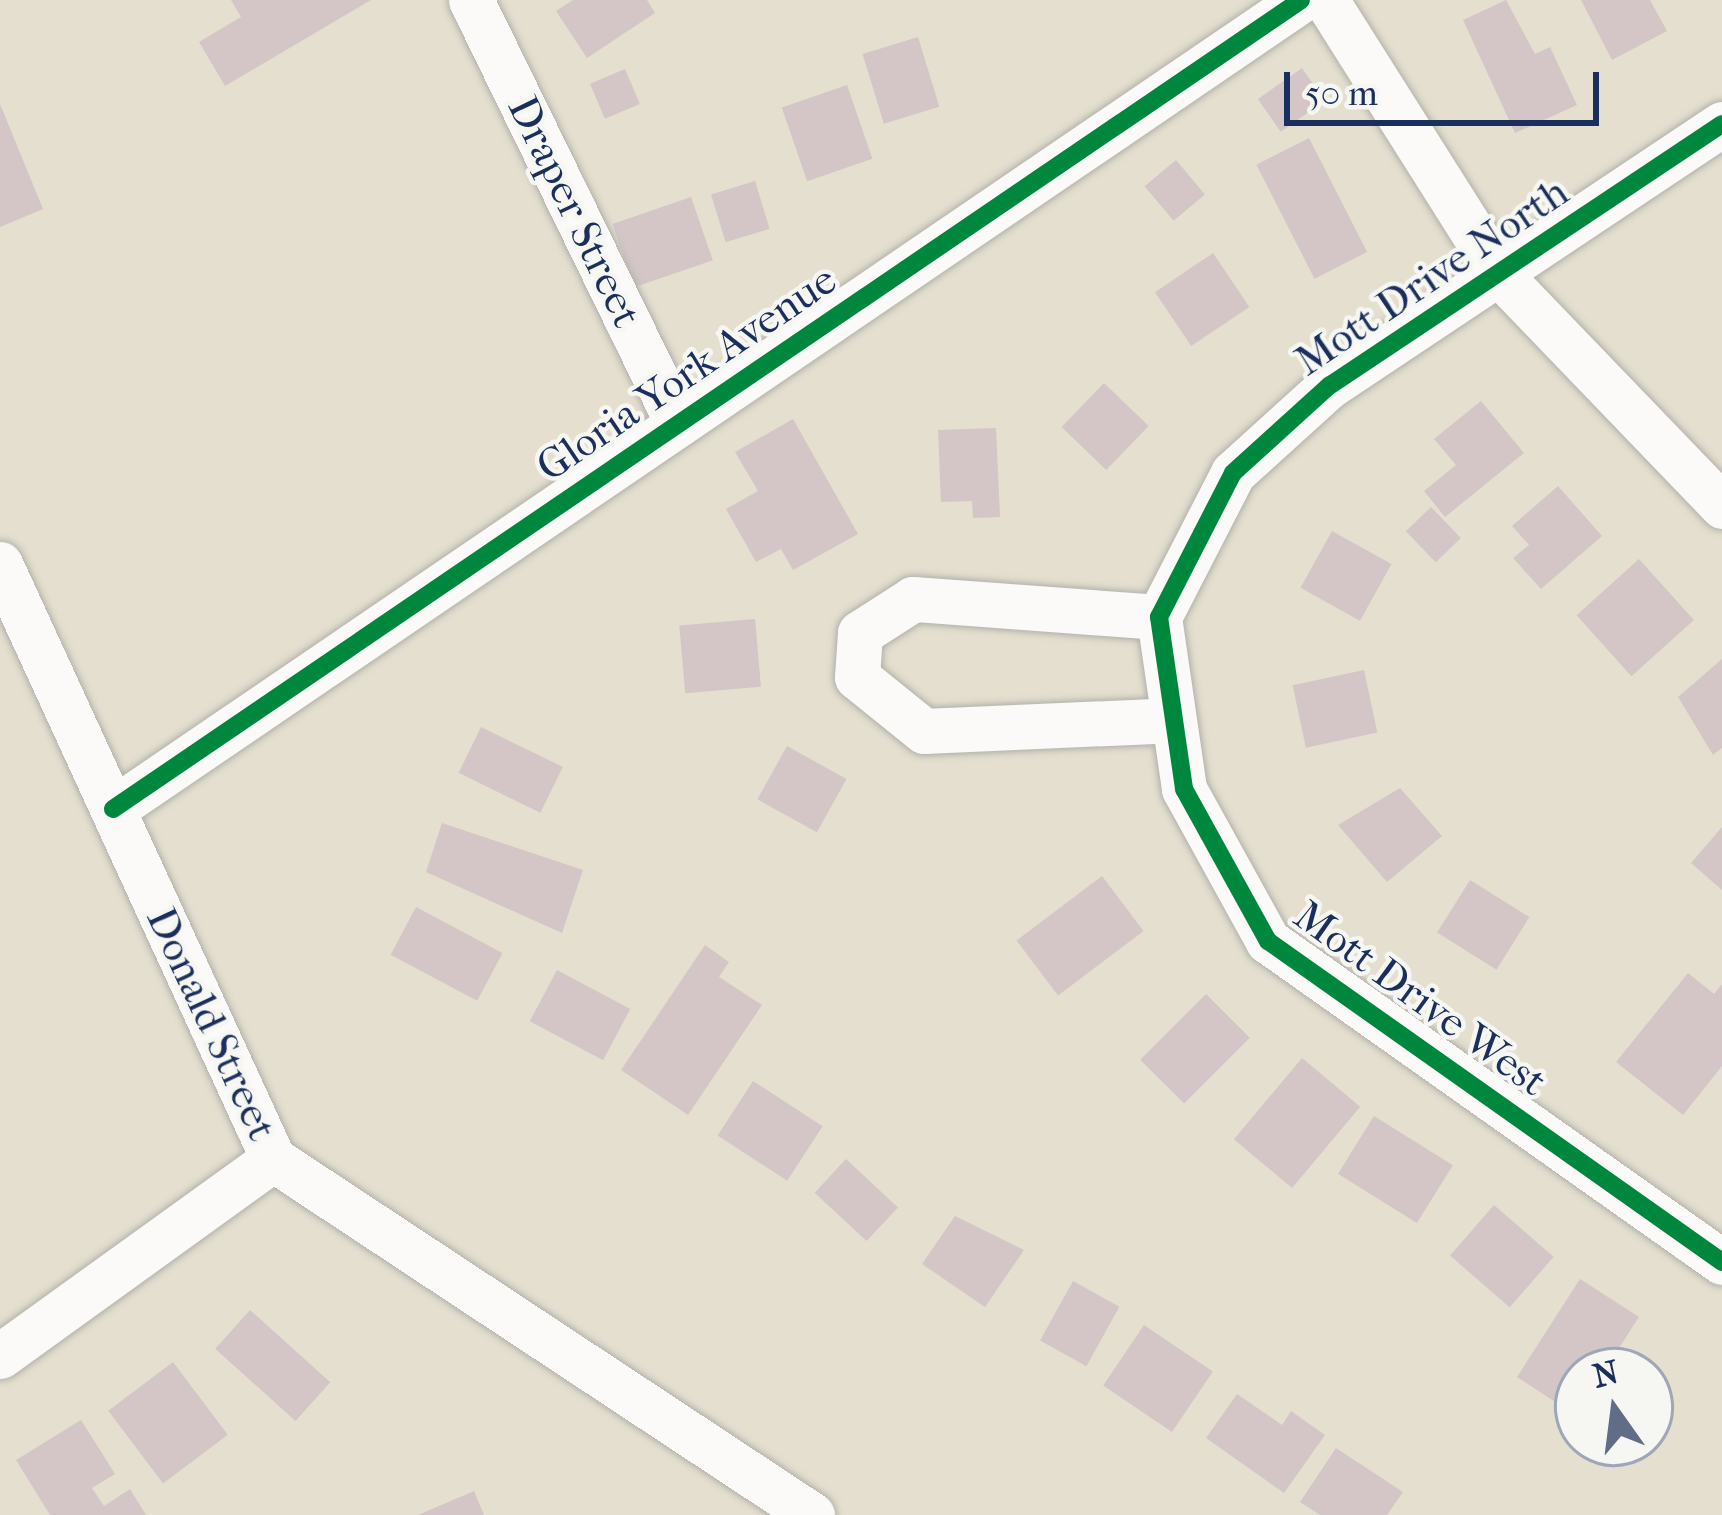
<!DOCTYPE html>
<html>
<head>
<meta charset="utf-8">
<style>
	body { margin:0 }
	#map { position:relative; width:1722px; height:1515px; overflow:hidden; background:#e4dfcf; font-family:"IM FELL French Canon",serif }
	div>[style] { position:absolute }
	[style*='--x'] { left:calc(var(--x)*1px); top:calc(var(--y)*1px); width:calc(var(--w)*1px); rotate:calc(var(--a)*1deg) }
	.building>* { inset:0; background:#d4c6c7; transform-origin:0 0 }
	.roads { filter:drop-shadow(0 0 3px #b2b1ab) drop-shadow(0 0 3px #b2b1ab) }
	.street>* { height:45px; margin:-22.5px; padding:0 22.5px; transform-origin:22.5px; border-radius:22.5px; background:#fbfaf8 }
	.cycleway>* { height:18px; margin:-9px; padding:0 9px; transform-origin:9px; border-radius:9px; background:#00873e }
	span { translate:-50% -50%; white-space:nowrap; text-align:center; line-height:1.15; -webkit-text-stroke:9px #f6f6f2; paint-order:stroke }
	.street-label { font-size:42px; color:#1b2f5e }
	.north { position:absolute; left:1554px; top:1347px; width:120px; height:120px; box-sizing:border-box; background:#f6f6f2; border:3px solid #9ea6b7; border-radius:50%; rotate:346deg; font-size:33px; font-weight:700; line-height:48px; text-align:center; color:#1b2f5e }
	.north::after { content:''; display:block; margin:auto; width:42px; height:54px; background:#616d86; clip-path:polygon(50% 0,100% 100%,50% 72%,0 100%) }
	.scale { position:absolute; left:1284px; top:72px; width:315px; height:54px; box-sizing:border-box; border:6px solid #1b2f5e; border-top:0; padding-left:15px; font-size:36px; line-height:42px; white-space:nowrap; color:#1b2f5e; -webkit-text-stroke:9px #f6f6f2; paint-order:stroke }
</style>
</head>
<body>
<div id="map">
	<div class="building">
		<div style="clip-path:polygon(231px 0,371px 0,225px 86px,199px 42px,241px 17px)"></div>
		<div style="clip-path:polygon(573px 0,647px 0,655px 13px,587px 58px,556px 11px)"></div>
		<div style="clip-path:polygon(1506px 0,1535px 54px,1550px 47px,1577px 105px,1515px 133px,1463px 20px)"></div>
		<div style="clip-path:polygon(1581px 0,1650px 0,1667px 31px,1612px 60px)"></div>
		<div style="left:918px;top:37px;width:73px;height:58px;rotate:73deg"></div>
		<div style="left:1302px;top:68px;width:40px;height:54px;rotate:55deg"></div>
		<div style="left:625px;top:69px;width:38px;height:38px;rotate:67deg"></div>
		<div style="left:847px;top:85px;width:78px;height:69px;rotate:71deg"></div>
		<div style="clip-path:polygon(0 104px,43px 209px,0 227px)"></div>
		<div style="left:1309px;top:138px;width:128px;height:59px;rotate:63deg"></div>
		<div style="left:1176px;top:160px;width:45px;height:41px;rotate:50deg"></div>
		<div style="left:755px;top:181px;width:50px;height:46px;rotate:73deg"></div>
		<div style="left:691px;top:197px;width:67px;height:83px;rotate:71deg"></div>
		<div style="left:1213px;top:253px;width:65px;height:70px;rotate:56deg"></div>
		<div style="left:1104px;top:383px;width:62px;height:61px;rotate:44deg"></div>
		<div style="clip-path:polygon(1481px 401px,1524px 453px,1445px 517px,1424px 491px,1456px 465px,1434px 439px)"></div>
		<div style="clip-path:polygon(793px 419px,858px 534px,793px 570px,781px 549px,756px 562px,726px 509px,758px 491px,735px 452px)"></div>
		<div style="clip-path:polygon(996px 428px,1000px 517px,973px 518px,972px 501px,941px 502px,938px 430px)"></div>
		<div style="clip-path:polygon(1558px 486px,1602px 536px,1541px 589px,1513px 558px,1529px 545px,1512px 526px)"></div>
		<div style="left:1431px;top:507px;width:43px;height:35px;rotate:46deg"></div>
		<div style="left:1332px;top:531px;width:68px;height:65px;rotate:29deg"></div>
		<div style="left:1639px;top:559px;width:82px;height:84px;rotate:48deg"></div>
		<div style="left:755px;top:619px;width:68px;height:76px;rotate:85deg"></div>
		<div style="clip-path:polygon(1722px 659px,1722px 748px,1713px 755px,1678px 697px)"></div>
		<div style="left:1364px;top:670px;width:64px;height:73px;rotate:78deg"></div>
		<div style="left:481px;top:727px;width:91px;height:51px;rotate:26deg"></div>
		<div style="left:787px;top:746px;width:68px;height:61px;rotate:29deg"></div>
		<div style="clip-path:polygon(1400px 788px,1442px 836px,1387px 882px,1338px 825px)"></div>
		<div style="clip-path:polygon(442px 823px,583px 870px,562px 933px,426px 872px)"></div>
		<div style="clip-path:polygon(1722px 827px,1722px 890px,1691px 863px)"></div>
		<div style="left:1102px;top:876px;width:69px;height:107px;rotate:53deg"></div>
		<div style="left:1470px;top:880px;width:70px;height:62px;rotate:32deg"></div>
		<div style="left:416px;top:907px;width:98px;height:54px;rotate:28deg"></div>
		<div style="clip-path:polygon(705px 945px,729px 962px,719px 977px,762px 1005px,688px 1115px,621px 1070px)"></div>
		<div style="left:557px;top:970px;width:83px;height:58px;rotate:28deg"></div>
		<div style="clip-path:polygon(1688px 973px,1714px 994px,1722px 984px,1722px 1066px,1683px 1115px,1616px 1062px)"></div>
		<div style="left:1206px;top:994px;width:62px;height:93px;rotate:45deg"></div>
		<div style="left:1302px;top:1058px;width:76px;height:106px;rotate:40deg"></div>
		<div style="left:753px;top:1081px;width:83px;height:65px;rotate:33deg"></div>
		<div style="left:1374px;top:1116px;width:93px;height:68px;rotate:32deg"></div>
		<div style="left:846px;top:1159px;width:71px;height:46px;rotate:43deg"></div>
		<div style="left:1494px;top:1205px;width:79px;height:67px;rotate:41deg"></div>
		<div style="clip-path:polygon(955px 1216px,1024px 1250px,985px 1307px,922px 1264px)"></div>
		<div style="clip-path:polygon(1580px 1279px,1639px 1317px,1604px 1371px,1578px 1371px,1575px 1415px,1517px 1377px)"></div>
		<div style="left:1073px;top:1281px;width:53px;height:68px;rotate:29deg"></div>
		<div style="left:250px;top:1310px;width:108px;height:52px;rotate:42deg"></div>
		<div style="left:1144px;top:1325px;width:83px;height:73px;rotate:34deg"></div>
		<div style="left:173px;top:1362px;width:91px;height:81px;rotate:53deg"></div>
		<div style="clip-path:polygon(1237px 1394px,1282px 1425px,1291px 1411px,1325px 1435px,1284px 1493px,1206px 1438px)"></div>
		<div style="clip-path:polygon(81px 1420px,115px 1474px,92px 1488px,104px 1506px,130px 1489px,146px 1515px,50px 1515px,16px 1460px)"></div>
		<div style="clip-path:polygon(1336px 1448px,1403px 1492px,1387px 1515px,1320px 1515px,1300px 1502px)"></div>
		<div style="clip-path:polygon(474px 1491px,484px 1515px,418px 1515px)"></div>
	</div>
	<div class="roads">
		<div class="street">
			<div style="--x:471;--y:0;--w:472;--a:64"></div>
			<div style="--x:1326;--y:0;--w:324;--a:57.7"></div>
			<div style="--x:1499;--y:274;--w:322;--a:46.1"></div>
			<div style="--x:1722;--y:124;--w:471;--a:146.3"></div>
			<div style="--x:1330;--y:385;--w:131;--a:137.8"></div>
			<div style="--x:1233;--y:473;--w:162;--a:117.2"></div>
			<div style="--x:1159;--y:617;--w:174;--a:81.7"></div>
			<div style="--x:1184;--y:789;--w:174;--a:61.1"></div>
			<div style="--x:1268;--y:941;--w:556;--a:35.26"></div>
			<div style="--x:0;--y:564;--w:655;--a:65.35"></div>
			<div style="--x:273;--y:1159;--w:646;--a:33.44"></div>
			<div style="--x:1159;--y:617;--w:247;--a:-175.8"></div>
			<div style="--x:913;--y:599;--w:63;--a:147.3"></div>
			<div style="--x:860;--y:633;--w:44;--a:93.9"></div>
			<div style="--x:857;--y:677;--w:86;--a:38.9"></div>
			<div style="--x:924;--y:731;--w:248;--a:-2.5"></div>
			<div style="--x:113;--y:809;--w:1437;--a:-34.25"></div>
			<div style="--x:0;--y:1356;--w:337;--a:-35.8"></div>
		</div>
	</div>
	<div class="cycleway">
		<div style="--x:1722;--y:124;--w:471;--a:146.3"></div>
		<div style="--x:1330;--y:385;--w:131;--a:137.8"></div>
		<div style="--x:1233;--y:473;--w:162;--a:117.2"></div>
		<div style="--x:1159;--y:617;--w:174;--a:81.7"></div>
		<div style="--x:1184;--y:789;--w:174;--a:61.1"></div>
		<div style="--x:1268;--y:941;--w:556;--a:35.26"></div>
		<div style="--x:113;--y:809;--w:1437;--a:-34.25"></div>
	</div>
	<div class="street-label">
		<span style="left:574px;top:212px;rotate:64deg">Draper Street</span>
		<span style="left:1432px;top:277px;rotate:-34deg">Mott Drive North</span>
		<span style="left:687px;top:374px;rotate:-34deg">Gloria York Avenue</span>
		<span style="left:1420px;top:999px;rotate:36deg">Mott Drive West</span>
		<span style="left:211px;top:1024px;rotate:65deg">Donald Street</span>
	</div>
	<div class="north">N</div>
	<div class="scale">50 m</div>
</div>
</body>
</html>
